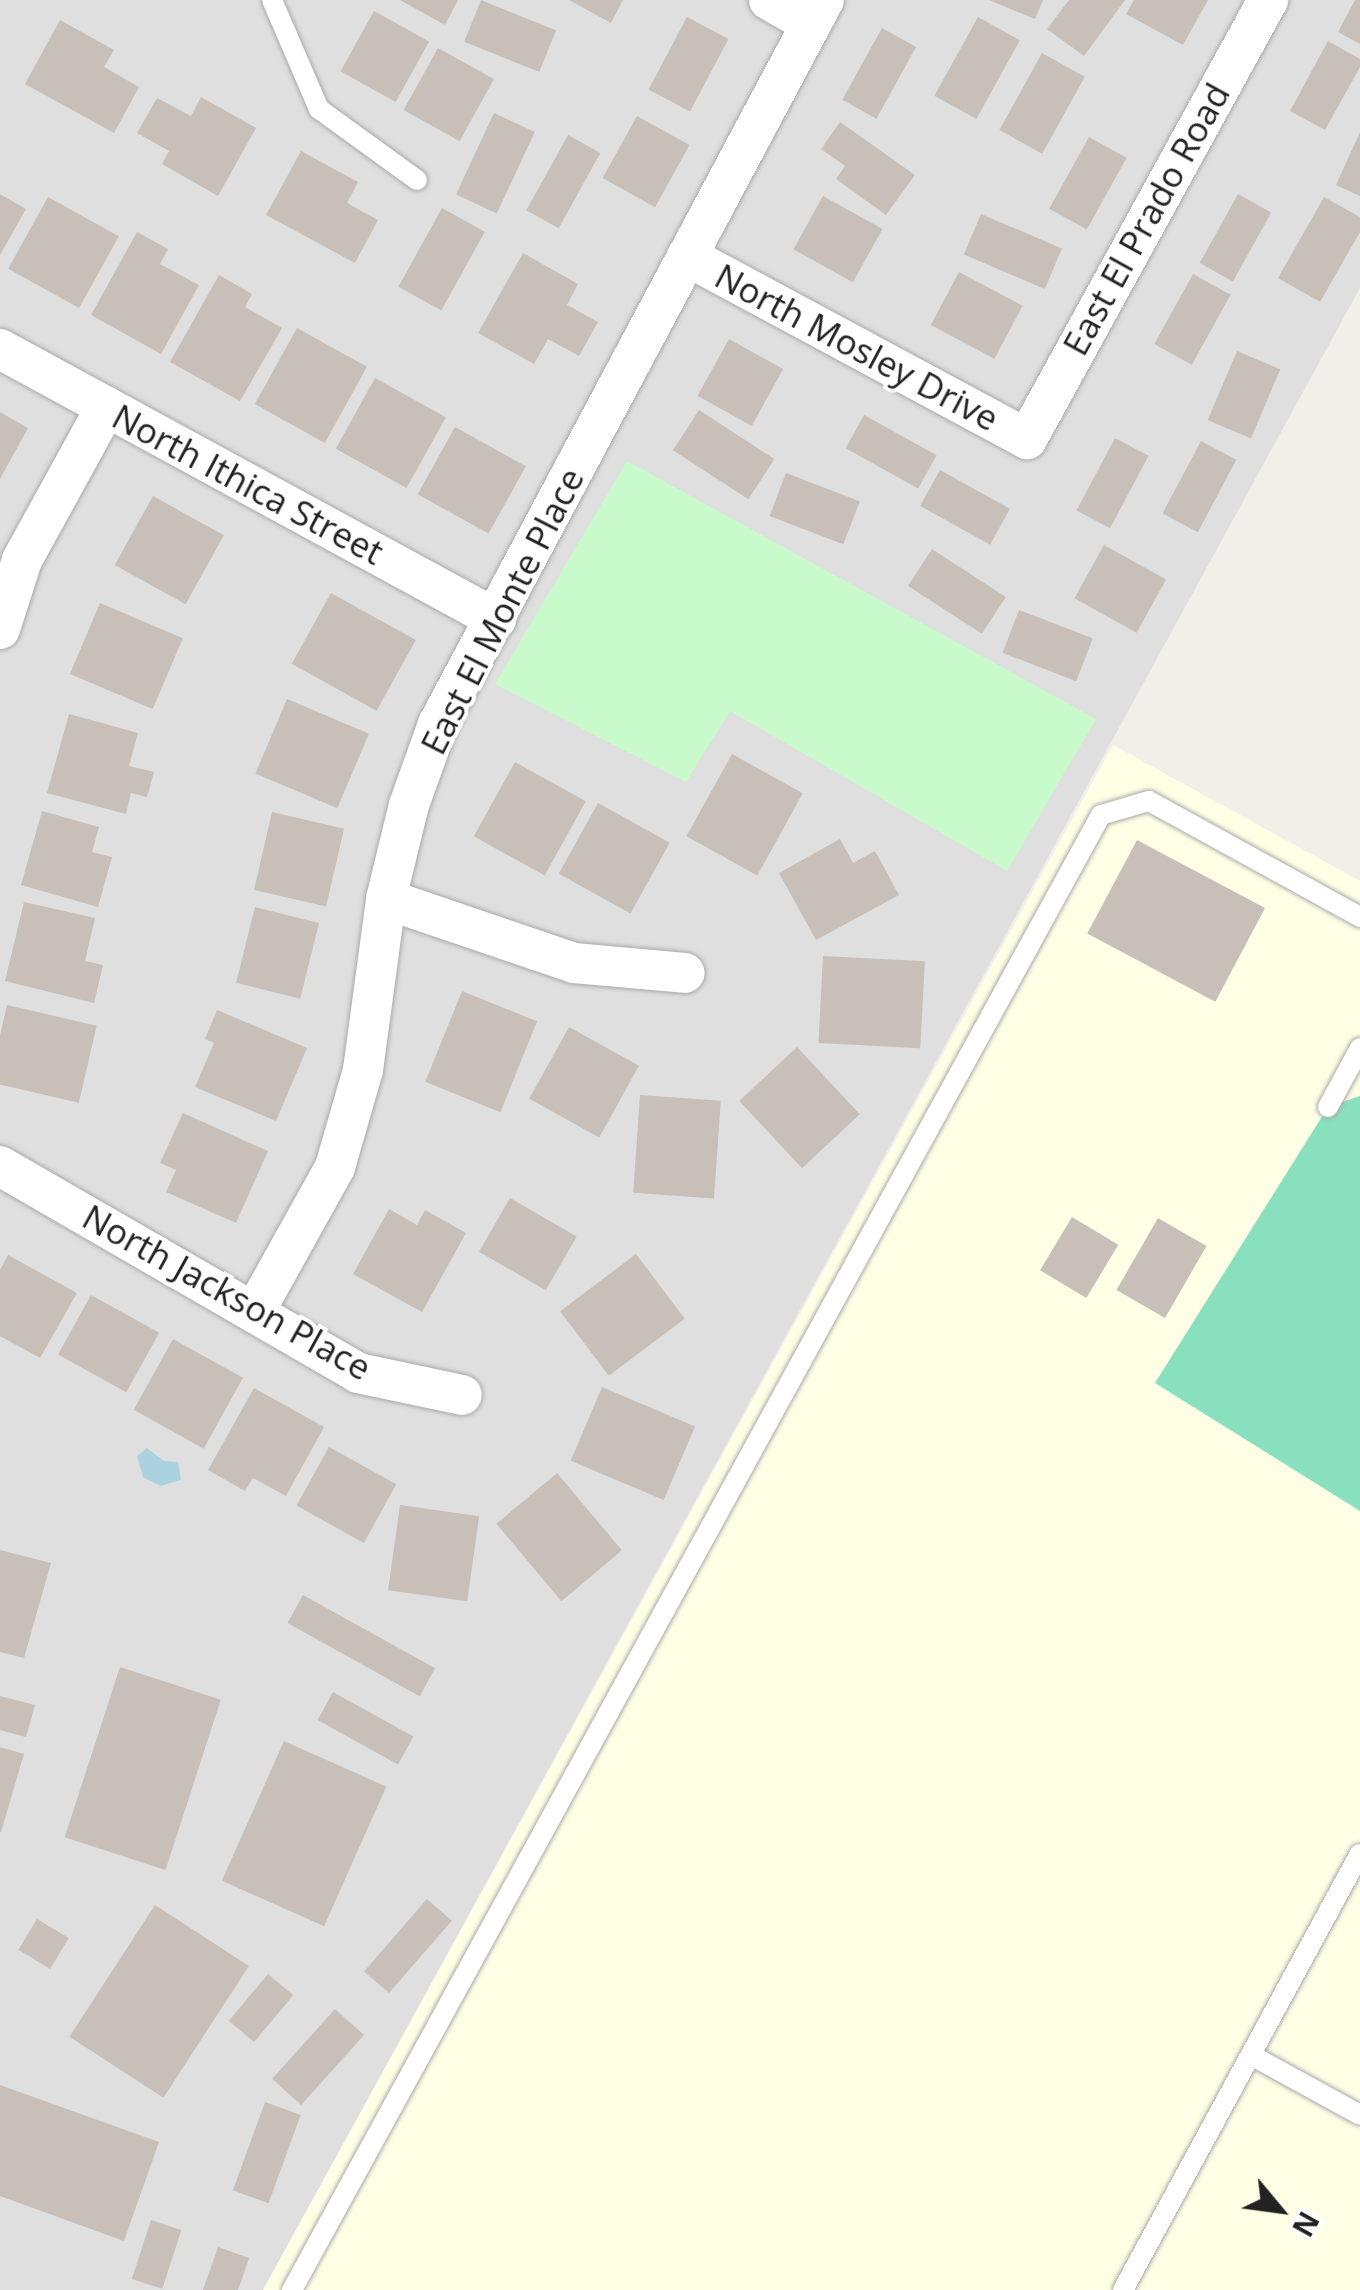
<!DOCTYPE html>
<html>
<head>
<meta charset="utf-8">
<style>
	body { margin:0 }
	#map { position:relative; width:1360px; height:2290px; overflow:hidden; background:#f2efe9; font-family:"Open Sans",sans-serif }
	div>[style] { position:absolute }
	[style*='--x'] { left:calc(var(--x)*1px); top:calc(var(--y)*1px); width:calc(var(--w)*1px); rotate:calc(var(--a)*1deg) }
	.residential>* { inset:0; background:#e0dfdf }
	.education>* { inset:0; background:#ffffe5 }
	.park>* { inset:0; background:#c8facc }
	.pitch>* { inset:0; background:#88e0be }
	.water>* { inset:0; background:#aad3df }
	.building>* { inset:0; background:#c7bfb8; transform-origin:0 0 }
	.roads { filter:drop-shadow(0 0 2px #a9a9a9) drop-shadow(0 0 2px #a9a9a9) }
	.lane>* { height:20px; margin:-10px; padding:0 10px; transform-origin:10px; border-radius:10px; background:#fff }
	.street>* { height:40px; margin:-20px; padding:0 20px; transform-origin:20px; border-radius:20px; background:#fff }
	span { translate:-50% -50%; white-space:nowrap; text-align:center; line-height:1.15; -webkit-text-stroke:8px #fff; paint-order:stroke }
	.street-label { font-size:35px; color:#222 }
	.north { position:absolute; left:1230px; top:2160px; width:100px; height:100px; -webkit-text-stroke:8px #fff; paint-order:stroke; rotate:119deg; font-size:28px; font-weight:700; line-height:40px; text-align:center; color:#222 }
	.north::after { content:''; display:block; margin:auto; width:35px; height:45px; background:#222; clip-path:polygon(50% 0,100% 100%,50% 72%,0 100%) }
</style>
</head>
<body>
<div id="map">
	<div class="residential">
		<div style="clip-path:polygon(0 0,1360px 0,1360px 288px,263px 2290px,0 2290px)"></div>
	</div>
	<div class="education">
		<div style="clip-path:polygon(1113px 745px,1360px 881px,1360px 2290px,263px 2290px)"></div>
	</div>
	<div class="park">
		<div style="clip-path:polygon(627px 461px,1096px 719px,1007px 871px,730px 711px,686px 782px,495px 684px)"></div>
	</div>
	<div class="pitch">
		<div style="clip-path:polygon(1360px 1096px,1360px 1511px,1155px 1383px,1328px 1107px)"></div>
	</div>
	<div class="water">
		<div style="clip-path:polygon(147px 1448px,164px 1461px,178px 1462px,181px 1480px,160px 1486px,143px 1477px,137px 1456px)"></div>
	</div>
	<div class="building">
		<div style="clip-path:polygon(400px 0,458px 0,445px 25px)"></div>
		<div style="left:481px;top:0;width:81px;height:45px;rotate:22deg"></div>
		<div style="clip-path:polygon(569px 0,623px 0,611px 23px)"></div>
		<div style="clip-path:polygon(989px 0,1043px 0,1035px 19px)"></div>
		<div style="clip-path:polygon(1069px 0,1125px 0,1084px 56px,1047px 29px)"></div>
		<div style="clip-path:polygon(1134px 0,1208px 0,1183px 45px,1126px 14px)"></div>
		<div style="clip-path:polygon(1355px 0,1360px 0,1360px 44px,1338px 32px)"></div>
		<div style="left:374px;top:11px;width:63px;height:69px;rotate:29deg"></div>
		<div style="left:687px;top:17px;width:47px;height:82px;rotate:28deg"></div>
		<div style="left:978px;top:17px;width:48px;height:90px;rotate:29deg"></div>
		<div style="clip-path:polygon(60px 20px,114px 50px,104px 67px,139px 87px,114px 133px,25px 84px)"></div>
		<div style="left:882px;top:28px;width:39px;height:82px;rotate:29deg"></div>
		<div style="clip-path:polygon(1328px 41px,1360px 59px,1360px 67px,1325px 130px,1290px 111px)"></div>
		<div style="left:438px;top:48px;width:64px;height:71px;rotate:29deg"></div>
		<div style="left:1042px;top:53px;width:49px;height:88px;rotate:29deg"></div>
		<div style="clip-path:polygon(201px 97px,256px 128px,218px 196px,162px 164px,169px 151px,137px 133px,157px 98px,191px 116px)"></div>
		<div style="left:494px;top:113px;width:45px;height:90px;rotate:25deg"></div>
		<div style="left:637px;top:116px;width:60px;height:71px;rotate:29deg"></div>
		<div style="clip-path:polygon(840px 122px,915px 175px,886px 215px,836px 179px,845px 166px,821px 149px)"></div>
		<div style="clip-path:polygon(1360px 132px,1360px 196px,1336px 185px)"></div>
		<div style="left:568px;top:135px;width:37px;height:86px;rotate:29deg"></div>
		<div style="left:1089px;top:137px;width:43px;height:82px;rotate:29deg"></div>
		<div style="clip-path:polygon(301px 151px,358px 182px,347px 203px,378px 220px,355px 263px,266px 215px)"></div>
		<div style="clip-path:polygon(0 194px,26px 209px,0 255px)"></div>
		<div style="left:1238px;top:194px;width:38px;height:79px;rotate:29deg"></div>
		<div style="left:823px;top:196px;width:68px;height:61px;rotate:29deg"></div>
		<div style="left:48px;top:197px;width:81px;height:82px;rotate:29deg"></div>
		<div style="clip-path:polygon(1324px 197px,1360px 217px,1360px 232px,1320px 302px,1278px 278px)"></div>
		<div style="left:442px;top:208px;width:49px;height:90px;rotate:29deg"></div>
		<div style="left:981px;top:214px;width:88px;height:44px;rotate:23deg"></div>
		<div style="clip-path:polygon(137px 232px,168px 249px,160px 264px,199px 285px,161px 354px,91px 315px)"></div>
		<div style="clip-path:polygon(523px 253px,578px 284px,567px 305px,598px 322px,579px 356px,548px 339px,534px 364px,478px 333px)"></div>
		<div style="left:959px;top:272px;width:72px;height:60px;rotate:28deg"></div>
		<div style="left:1193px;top:274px;width:43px;height:80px;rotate:29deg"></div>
		<div style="clip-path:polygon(219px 275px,252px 294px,245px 307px,282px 328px,240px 401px,170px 362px)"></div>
		<div style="left:297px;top:328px;width:80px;height:87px;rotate:29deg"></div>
		<div style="left:729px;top:339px;width:62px;height:65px;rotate:29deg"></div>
		<div style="left:1237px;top:351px;width:47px;height:75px;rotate:23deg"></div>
		<div style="left:375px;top:378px;width:81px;height:81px;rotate:29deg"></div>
		<div style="left:699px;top:410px;width:90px;height:48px;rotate:33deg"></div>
		<div style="clip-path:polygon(0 412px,28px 428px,0 479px)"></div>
		<div style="left:864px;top:415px;width:83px;height:38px;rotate:29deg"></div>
		<div style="left:455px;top:427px;width:81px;height:77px;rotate:29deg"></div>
		<div style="left:1115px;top:438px;width:38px;height:82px;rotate:28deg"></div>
		<div style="left:1201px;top:441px;width:40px;height:82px;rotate:28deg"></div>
		<div style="left:940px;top:470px;width:80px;height:41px;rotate:29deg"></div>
		<div style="left:786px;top:473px;width:79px;height:46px;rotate:21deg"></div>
		<div style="left:153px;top:496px;width:81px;height:79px;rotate:29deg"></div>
		<div style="left:1104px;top:545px;width:71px;height:61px;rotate:29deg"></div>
		<div style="left:932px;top:549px;width:88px;height:44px;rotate:33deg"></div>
		<div style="left:331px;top:593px;width:97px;height:81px;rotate:29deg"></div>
		<div style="left:100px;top:603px;width:90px;height:77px;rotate:23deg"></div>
		<div style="left:1019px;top:610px;width:79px;height:46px;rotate:21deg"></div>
		<div style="left:287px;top:699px;width:89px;height:81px;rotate:23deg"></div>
		<div style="clip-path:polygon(69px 714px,138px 733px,129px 766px,154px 772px,147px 797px,131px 793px,126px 814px,47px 793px)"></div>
		<div style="left:732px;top:754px;width:81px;height:94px;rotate:29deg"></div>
		<div style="left:515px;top:762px;width:81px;height:85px;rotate:29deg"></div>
		<div style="left:598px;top:803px;width:82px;height:81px;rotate:29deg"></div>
		<div style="clip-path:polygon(42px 811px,99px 827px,92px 852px,112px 857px,98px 907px,21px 885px)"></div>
		<div style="left:272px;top:812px;width:74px;height:80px;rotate:13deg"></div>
		<div style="clip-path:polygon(840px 839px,853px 863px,875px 851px,899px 895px,816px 940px,779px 873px)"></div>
		<div style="left:1137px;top:840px;width:145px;height:106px;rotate:28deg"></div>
		<div style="clip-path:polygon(24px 902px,95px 918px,85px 961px,103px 965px,94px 1003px,5px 981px)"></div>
		<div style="left:255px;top:907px;width:66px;height:78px;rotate:14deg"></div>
		<div style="left:823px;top:956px;width:102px;height:87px;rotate:3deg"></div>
		<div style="left:462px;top:991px;width:81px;height:98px;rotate:22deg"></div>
		<div style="left:7px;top:1005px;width:92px;height:79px;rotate:13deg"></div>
		<div style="clip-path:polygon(217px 1010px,307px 1048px,276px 1121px,195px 1087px,214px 1043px,205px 1039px)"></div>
		<div style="left:569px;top:1027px;width:80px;height:82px;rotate:29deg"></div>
		<div style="left:797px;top:1047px;width:92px;height:79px;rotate:47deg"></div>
		<div style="left:640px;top:1095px;width:81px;height:98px;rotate:4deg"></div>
		<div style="clip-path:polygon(183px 1113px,268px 1151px,236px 1223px,166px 1192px,176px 1170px,160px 1163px)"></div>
		<div style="left:510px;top:1198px;width:77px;height:62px;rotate:30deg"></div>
		<div style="clip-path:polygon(389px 1209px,417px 1225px,425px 1210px,466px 1233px,422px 1312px,353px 1274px)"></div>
		<div style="left:1072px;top:1217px;width:54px;height:62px;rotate:31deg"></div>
		<div style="left:1158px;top:1218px;width:56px;height:83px;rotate:30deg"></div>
		<div style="left:636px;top:1254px;width:81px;height:95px;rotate:53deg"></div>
		<div style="clip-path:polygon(8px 1255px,77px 1293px,40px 1358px,0 1336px,0 1270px)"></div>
		<div style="left:91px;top:1295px;width:78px;height:68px;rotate:29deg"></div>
		<div style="left:173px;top:1339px;width:80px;height:81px;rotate:29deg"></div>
		<div style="left:602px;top:1387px;width:101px;height:80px;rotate:23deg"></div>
		<div style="clip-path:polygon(254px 1388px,324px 1427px,286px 1496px,253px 1478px,245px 1491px,208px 1470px)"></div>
		<div style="left:329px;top:1447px;width:77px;height:67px;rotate:29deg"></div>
		<div style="left:557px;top:1473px;width:101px;height:79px;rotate:50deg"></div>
		<div style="left:400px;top:1505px;width:80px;height:86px;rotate:8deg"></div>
		<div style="clip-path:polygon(0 1550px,51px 1563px,24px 1658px,0 1652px)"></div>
		<div style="left:303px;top:1595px;width:151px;height:32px;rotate:29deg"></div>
		<div style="left:120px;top:1667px;width:106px;height:179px;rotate:18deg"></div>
		<div style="left:333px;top:1692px;width:92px;height:32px;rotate:29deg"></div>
		<div style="clip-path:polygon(0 1696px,35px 1705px,26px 1737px,0 1730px)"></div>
		<div style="left:284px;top:1741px;width:112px;height:153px;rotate:24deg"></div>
		<div style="clip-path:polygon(0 1747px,24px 1754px,1px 1832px,0 1832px)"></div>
		<div style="left:427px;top:1899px;width:33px;height:96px;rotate:41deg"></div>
		<div style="left:155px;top:1905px;width:112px;height:157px;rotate:33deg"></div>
		<div style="left:37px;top:1919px;width:37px;height:36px;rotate:31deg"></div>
		<div style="left:268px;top:1974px;width:33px;height:61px;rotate:40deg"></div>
		<div style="left:335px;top:2009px;width:39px;height:94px;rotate:42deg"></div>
		<div style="clip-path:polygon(0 2085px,159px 2142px,124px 2241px,0 2196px)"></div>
		<div style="left:265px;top:2102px;width:38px;height:94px;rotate:20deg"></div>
		<div style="left:151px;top:2220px;width:32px;height:62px;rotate:18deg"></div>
		<div style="clip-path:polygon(218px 2247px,249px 2258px,238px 2290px,203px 2290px)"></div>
	</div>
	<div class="roads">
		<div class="lane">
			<div style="--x:272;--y:0;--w:119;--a:66.7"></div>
			<div style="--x:319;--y:109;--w:121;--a:35.9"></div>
			<div style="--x:1328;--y:1107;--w:67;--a:-61.5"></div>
			<div style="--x:1251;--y:2055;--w:124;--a:28.8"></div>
			<div style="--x:292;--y:2290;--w:1682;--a:-61.26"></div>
			<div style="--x:1101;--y:815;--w:50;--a:-16.3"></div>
			<div style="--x:1149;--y:801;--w:241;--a:28.8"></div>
			<div style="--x:1123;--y:2290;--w:496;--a:-61.5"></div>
		</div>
		<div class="street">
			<div style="--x:769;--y:0;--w:48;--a:29.7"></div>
			<div style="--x:687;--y:256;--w:386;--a:28.3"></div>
			<div style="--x:1027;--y:439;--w:501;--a:-61.23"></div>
			<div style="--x:0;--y:349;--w:565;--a:28.56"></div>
			<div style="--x:0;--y:629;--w:72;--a:-72.3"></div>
			<div style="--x:22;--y:560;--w:175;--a:-61.2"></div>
			<div style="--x:386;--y:899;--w:199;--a:18.8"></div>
			<div style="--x:574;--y:963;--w:111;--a:5.1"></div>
			<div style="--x:0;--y:1166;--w:414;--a:30"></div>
			<div style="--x:358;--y:1373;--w:106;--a:11.9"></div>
			<div style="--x:255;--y:1311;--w:165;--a:-60.9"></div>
			<div style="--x:335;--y:1167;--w:101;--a:-73.9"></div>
			<div style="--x:363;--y:1070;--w:173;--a:-82.3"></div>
			<div style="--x:386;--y:899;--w:97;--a:-76.3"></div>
			<div style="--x:409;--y:805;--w:86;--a:-70.3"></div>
			<div style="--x:438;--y:724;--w:820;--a:-61.94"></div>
		</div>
	</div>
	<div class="street-label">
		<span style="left:1146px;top:219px;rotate:-61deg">East El Prado Road</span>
		<span style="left:857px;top:347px;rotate:28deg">North Mosley Drive</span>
		<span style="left:248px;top:484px;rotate:28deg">North Ithica Street</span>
		<span style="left:502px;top:611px;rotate:-63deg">East El Monte Place</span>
		<span style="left:227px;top:1292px;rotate:29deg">North Jackson Place</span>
	</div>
	<div class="north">N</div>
</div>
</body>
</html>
